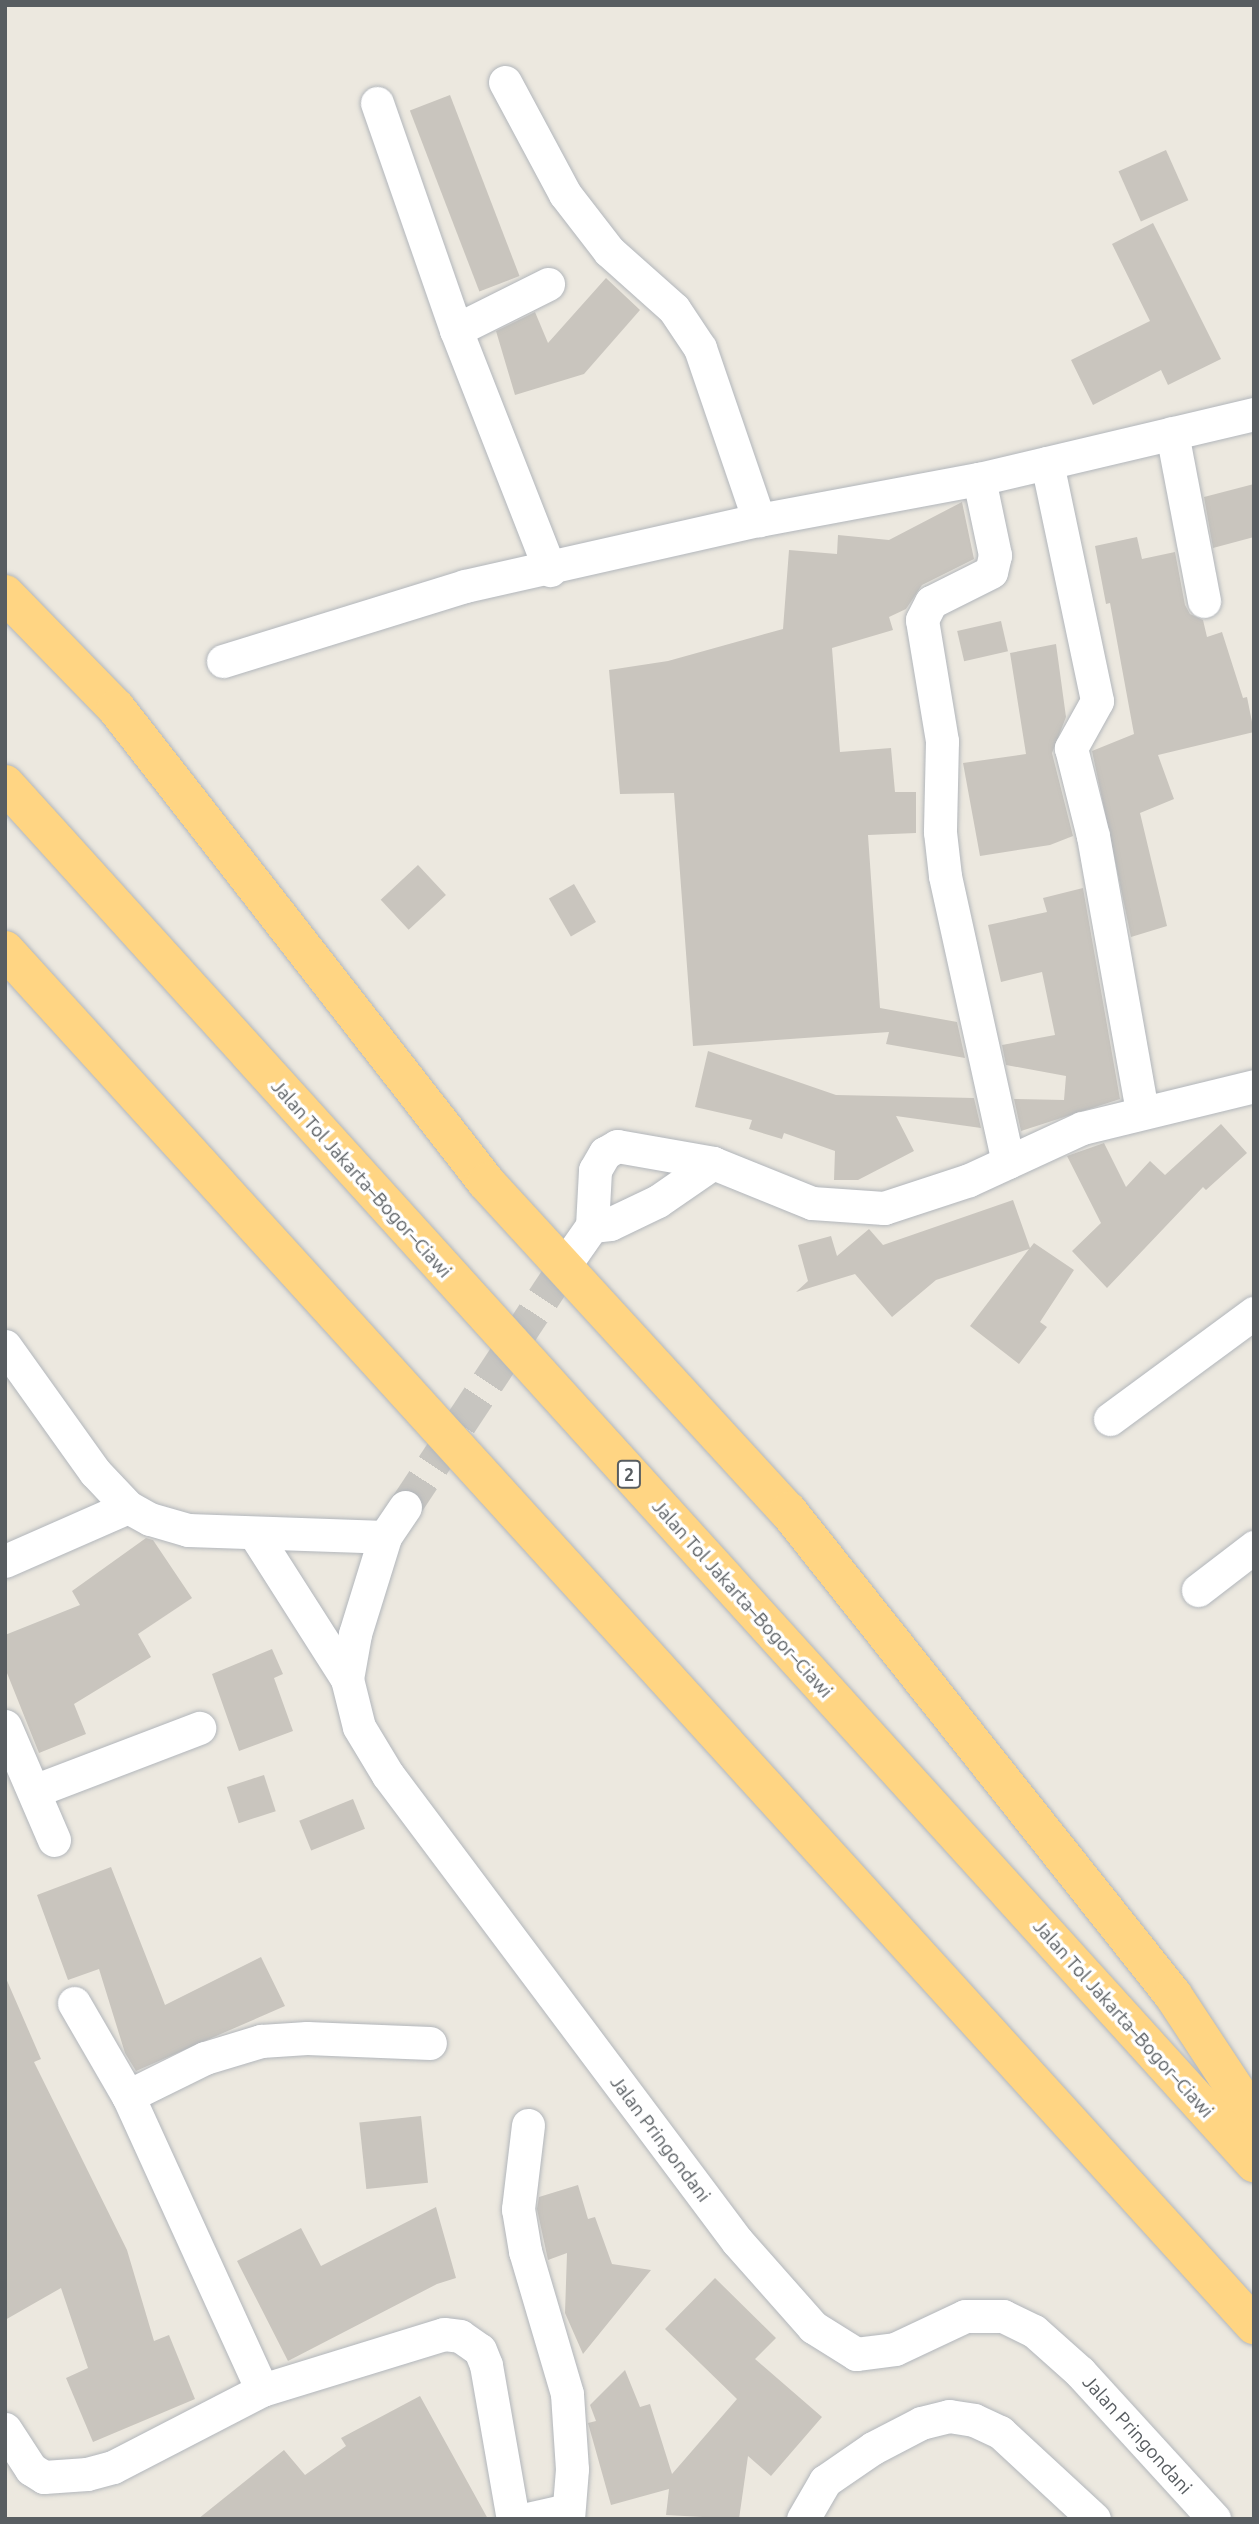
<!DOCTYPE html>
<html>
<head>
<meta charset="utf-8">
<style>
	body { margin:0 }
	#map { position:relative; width:1259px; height:2524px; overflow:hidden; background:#ece8df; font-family:Ubuntu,sans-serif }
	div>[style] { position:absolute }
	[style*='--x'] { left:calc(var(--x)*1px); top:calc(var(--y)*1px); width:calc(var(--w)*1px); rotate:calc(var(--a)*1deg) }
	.building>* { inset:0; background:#c9c5be; transform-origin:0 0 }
	.minor-tunnel>* { height:33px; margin-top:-16.5px; transform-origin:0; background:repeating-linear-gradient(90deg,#c7c5c0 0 33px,transparent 0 50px) }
	.roads { filter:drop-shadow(0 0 2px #b2b6bb) drop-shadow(0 0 2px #b2b6bb) }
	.minor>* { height:33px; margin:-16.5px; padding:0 16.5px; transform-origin:16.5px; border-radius:16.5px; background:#fff }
	.motorway>* { height:38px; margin:-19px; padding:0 19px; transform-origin:19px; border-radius:19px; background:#ffd583 }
	span { translate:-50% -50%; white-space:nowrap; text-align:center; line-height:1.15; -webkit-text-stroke:7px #fff; paint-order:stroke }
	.shield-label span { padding:2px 5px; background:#fff; border:2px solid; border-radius:5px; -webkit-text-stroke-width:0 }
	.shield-label { font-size:18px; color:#585d61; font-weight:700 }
	.street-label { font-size:19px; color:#585d61 }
	.frame { position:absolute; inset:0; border:7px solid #585d61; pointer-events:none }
</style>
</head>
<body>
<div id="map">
	<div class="building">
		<div style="left:450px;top:95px;width:194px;height:43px;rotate:69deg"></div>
		<div style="left:1166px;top:150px;width:55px;height:52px;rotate:66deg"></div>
		<div style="clip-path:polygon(1153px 223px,1221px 359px,1168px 385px,1161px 370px,1093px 405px,1071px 360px,1150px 321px,1112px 244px)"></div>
		<div style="clip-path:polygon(606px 278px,640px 310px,584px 374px,515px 395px,496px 331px,535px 312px,548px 343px)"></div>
		<div style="clip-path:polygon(1254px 484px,1254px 537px,1213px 548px,1204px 497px)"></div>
		<div style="clip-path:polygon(962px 502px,974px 559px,922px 585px,906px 609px,889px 617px,893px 630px,832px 648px,840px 752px,891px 748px,895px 792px,916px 792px,916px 833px,868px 835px,880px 1008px,957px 1022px,965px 1058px,886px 1044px,889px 1032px,693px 1046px,674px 793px,620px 794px,609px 670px,668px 661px,783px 629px,789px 550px,837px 554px,838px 535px,889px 540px)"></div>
		<div style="clip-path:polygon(1137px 537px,1142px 559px,1175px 552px,1185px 605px,1190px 614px,1203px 620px,1207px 637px,1222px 632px,1243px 698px,1247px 697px,1254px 732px,1158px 755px,1174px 799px,1140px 813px,1167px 926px,1131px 937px,1092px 751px,1134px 734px,1110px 603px,1106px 604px,1095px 546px)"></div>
		<div style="left:1001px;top:621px;width:31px;height:45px;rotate:77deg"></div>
		<div style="clip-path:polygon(1056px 644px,1066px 717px,1052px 753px,1073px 836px,1050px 845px,980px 856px,963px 763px,1026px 754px,1010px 653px)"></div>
		<div style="left:418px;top:865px;width:41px;height:51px;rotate:47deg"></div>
		<div style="left:574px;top:884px;width:44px;height:29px;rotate:60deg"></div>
		<div style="clip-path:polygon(1083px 888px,1120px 1099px,1021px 1131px,1014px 1099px,1064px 1100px,1066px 1076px,1006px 1065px,1002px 1045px,1055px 1035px,1042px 972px,1001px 982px,988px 925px,1047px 912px,1043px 898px)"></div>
		<div style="clip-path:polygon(708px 1051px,836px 1095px,974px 1098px,981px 1128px,896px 1116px,914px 1151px,858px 1180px,834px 1180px,835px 1151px,784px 1133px,782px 1139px,749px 1129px,752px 1120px,695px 1107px)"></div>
		<div style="clip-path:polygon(1221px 1124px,1247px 1153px,1206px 1190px,1203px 1187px,1107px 1288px,1072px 1251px,1101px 1223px,1067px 1156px,1104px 1143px,1126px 1187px,1150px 1161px,1165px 1175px)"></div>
		<div style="clip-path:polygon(1013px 1200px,1030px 1248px,1034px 1243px,1074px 1270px,1040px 1322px,1047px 1327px,1019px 1364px,970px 1326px,1029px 1249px,936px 1280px,892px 1317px,855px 1274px,796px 1292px,808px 1281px,798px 1245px,831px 1236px,837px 1256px,869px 1229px,883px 1245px)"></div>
		<div style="clip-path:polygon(146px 1538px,153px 1540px,192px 1598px,138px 1634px,151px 1657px,74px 1704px,86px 1734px,39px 1753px,5px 1668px,5px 1635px,80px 1605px,72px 1591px)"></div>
		<div style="clip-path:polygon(272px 1649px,283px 1674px,274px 1678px,293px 1731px,239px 1751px,212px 1674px)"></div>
		<div style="left:264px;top:1775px;width:38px;height:39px;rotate:72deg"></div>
		<div style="left:353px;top:1799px;width:32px;height:58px;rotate:68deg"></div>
		<div style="clip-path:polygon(111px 1867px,165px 2005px,261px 1957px,285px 2006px,136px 2071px,125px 2053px,99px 1969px,68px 1980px,37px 1895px)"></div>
		<div style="clip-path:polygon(5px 1976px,41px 2059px,34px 2062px,127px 2250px,154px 2341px,169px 2335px,195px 2399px,93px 2442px,66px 2378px,88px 2368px,61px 2288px,5px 2320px)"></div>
		<div style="left:421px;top:2116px;width:67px;height:62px;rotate:84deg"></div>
		<div style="clip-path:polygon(578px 2185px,588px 2219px,595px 2217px,612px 2264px,651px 2270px,583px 2354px,565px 2313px,567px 2253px,548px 2260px,537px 2209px,539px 2197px)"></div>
		<div style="clip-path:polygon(436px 2207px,456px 2278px,437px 2284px,288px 2361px,237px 2261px,301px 2228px,321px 2266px)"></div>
		<div style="clip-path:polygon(715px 2278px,776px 2338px,755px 2359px,822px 2417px,771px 2476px,748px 2456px,739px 2519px,666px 2515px,669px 2489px,611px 2505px,588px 2423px,596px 2421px,590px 2405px,625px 2370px,640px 2407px,650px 2404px,672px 2474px,737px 2399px,665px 2329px)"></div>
		<div style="clip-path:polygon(420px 2396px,488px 2519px,198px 2519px,284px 2450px,305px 2475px,346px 2446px,341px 2438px)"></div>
	</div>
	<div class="minor-tunnel">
		<div style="--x:405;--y:1507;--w:305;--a:-56.5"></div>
	</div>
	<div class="roads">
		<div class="minor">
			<div style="--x:505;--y:82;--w:127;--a:61.8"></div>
			<div style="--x:565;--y:194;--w:72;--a:52.3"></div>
			<div style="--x:609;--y:251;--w:87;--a:41.7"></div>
			<div style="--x:674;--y:309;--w:47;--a:56.3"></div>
			<div style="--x:700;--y:348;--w:182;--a:71.1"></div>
			<div style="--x:377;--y:103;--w:240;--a:70.8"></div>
			<div style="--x:456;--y:330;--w:258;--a:68.6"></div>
			<div style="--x:456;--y:330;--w:103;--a:-26.6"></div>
			<div style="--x:1172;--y:433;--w:171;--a:79.2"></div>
			<div style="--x:1047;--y:463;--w:243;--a:78.1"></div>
			<div style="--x:1097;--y:701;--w:54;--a:119"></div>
			<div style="--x:1071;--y:748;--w:91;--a:76"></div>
			<div style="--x:1093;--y:836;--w:279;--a:79.9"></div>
			<div style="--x:979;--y:479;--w:78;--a:78.1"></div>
			<div style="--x:995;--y:555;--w:17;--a:103"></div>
			<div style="--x:991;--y:572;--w:67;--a:153.4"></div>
			<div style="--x:931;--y:602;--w:20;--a:117"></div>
			<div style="--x:922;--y:620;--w:123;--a:80.6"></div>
			<div style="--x:942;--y:741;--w:91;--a:91.3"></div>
			<div style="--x:940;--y:832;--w:44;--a:83.5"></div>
			<div style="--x:945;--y:876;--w:293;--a:77.6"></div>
			<div style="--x:223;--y:661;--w:253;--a:-17.2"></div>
			<div style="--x:465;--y:586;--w:301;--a:-12.7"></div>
			<div style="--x:759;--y:520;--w:224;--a:-10.6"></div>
			<div style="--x:979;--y:479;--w:283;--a:-13.3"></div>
			<div style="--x:592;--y:1226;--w:18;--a:-6"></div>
			<div style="--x:610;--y:1224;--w:53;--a:-25.6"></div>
			<div style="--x:658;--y:1201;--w:67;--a:-34.6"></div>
			<div style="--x:573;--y:1253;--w:33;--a:-55"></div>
			<div style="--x:592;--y:1226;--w:56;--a:-86.9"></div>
			<div style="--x:595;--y:1170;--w:20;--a:-60"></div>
			<div style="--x:605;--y:1153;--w:14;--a:-30"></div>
			<div style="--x:617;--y:1146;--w:97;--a:10"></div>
			<div style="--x:713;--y:1163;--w:107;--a:22"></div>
			<div style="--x:812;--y:1203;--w:72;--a:4"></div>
			<div style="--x:884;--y:1208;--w:89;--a:-18.2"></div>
			<div style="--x:969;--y:1180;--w:124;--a:-24.7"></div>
			<div style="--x:1082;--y:1128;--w:177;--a:-13.7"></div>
			<div style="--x:5;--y:1346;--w:155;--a:54.5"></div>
			<div style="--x:95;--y:1472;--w:48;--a:46.7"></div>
			<div style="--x:128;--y:1507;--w:25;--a:29"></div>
			<div style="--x:150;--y:1519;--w:40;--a:16"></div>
			<div style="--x:188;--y:1530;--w:197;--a:2"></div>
			<div style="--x:1110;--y:1419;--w:179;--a:-36.4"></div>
			<div style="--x:405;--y:1507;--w:36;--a:124"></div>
			<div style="--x:385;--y:1537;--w:102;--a:107.2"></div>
			<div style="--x:355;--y:1634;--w:46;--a:100.1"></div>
			<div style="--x:347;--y:1679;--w:49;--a:76"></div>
			<div style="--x:359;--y:1727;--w:56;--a:58.9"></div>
			<div style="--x:388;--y:1775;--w:582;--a:53.17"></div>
			<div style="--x:737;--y:2241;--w:115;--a:48.5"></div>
			<div style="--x:813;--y:2327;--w:51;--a:32.1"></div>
			<div style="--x:856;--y:2354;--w:39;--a:-7"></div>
			<div style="--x:895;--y:2349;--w:77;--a:-25.2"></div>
			<div style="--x:965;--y:2316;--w:38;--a:0"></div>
			<div style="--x:1003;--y:2316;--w:34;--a:26"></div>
			<div style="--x:1034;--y:2331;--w:62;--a:41.7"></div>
			<div style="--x:1080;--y:2372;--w:199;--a:47.6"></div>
			<div style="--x:254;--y:1533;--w:173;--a:57.5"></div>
			<div style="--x:5;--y:1561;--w:134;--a:-23.7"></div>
			<div style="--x:1198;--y:1590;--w:71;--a:-37.5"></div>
			<div style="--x:5;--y:1726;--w:124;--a:66.7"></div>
			<div style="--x:34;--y:1791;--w:177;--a:-20.9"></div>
			<div style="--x:74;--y:2003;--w:108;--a:59.9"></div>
			<div style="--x:128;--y:2096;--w:323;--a:65.5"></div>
			<div style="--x:128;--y:2096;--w:86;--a:-26.3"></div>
			<div style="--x:205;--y:2058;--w:59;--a:-16.9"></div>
			<div style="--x:261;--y:2041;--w:46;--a:-3.7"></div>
			<div style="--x:307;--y:2038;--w:123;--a:2.3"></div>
			<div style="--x:528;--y:2125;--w:85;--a:96.8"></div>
			<div style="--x:518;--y:2209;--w:43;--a:80.5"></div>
			<div style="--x:525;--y:2251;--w:149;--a:73.6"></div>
			<div style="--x:567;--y:2394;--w:75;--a:86.2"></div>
			<div style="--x:572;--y:2469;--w:50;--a:94.6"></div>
			<div style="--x:5;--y:2429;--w:48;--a:57"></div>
			<div style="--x:31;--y:2469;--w:15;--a:32"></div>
			<div style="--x:44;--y:2477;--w:43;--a:-4"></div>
			<div style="--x:87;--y:2474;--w:27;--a:-15"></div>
			<div style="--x:113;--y:2467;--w:168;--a:-27.3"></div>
			<div style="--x:262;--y:2390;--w:190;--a:-17.1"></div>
			<div style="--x:444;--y:2334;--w:16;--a:7"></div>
			<div style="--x:460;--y:2336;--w:24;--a:35"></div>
			<div style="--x:480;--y:2350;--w:16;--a:68"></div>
			<div style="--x:486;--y:2365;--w:156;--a:80.1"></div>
			<div style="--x:527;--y:2519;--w:42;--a:-12.4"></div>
			<div style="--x:803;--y:2519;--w:44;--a:-59.9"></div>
			<div style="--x:825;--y:2481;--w:58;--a:-34.5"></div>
			<div style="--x:873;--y:2448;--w:54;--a:-27.5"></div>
			<div style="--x:921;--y:2423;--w:29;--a:-14"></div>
			<div style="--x:949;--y:2416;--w:25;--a:9"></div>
			<div style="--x:974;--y:2420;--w:29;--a:25"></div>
			<div style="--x:1000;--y:2432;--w:128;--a:42.8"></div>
		</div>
		<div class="motorway">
			<div style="--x:5;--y:594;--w:159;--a:45.8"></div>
			<div style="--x:116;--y:708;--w:601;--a:52.02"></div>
			<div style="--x:486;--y:1182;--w:447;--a:47.5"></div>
			<div style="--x:788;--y:1511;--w:618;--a:51.5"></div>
			<div style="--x:1173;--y:1995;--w:147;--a:56.6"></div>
			<div style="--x:5;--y:784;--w:1861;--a:47.83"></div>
			<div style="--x:5;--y:950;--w:1858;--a:47.75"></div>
		</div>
	</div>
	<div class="shield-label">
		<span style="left:629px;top:1474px">2</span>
	</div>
	<div class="street-label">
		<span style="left:361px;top:1179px;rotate:48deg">Jalan Tol Jakarta–Bogor–Ciawi</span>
		<span style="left:742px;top:1599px;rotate:48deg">Jalan Tol Jakarta–Bogor–Ciawi</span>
		<span style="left:1123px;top:2019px;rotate:48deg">Jalan Tol Jakarta–Bogor–Ciawi</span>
		<span style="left:660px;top:2139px;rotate:53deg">Jalan Pringondani</span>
		<span style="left:1137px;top:2435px;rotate:48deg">Jalan Pringondani</span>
	</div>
	<div class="frame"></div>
</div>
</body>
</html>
